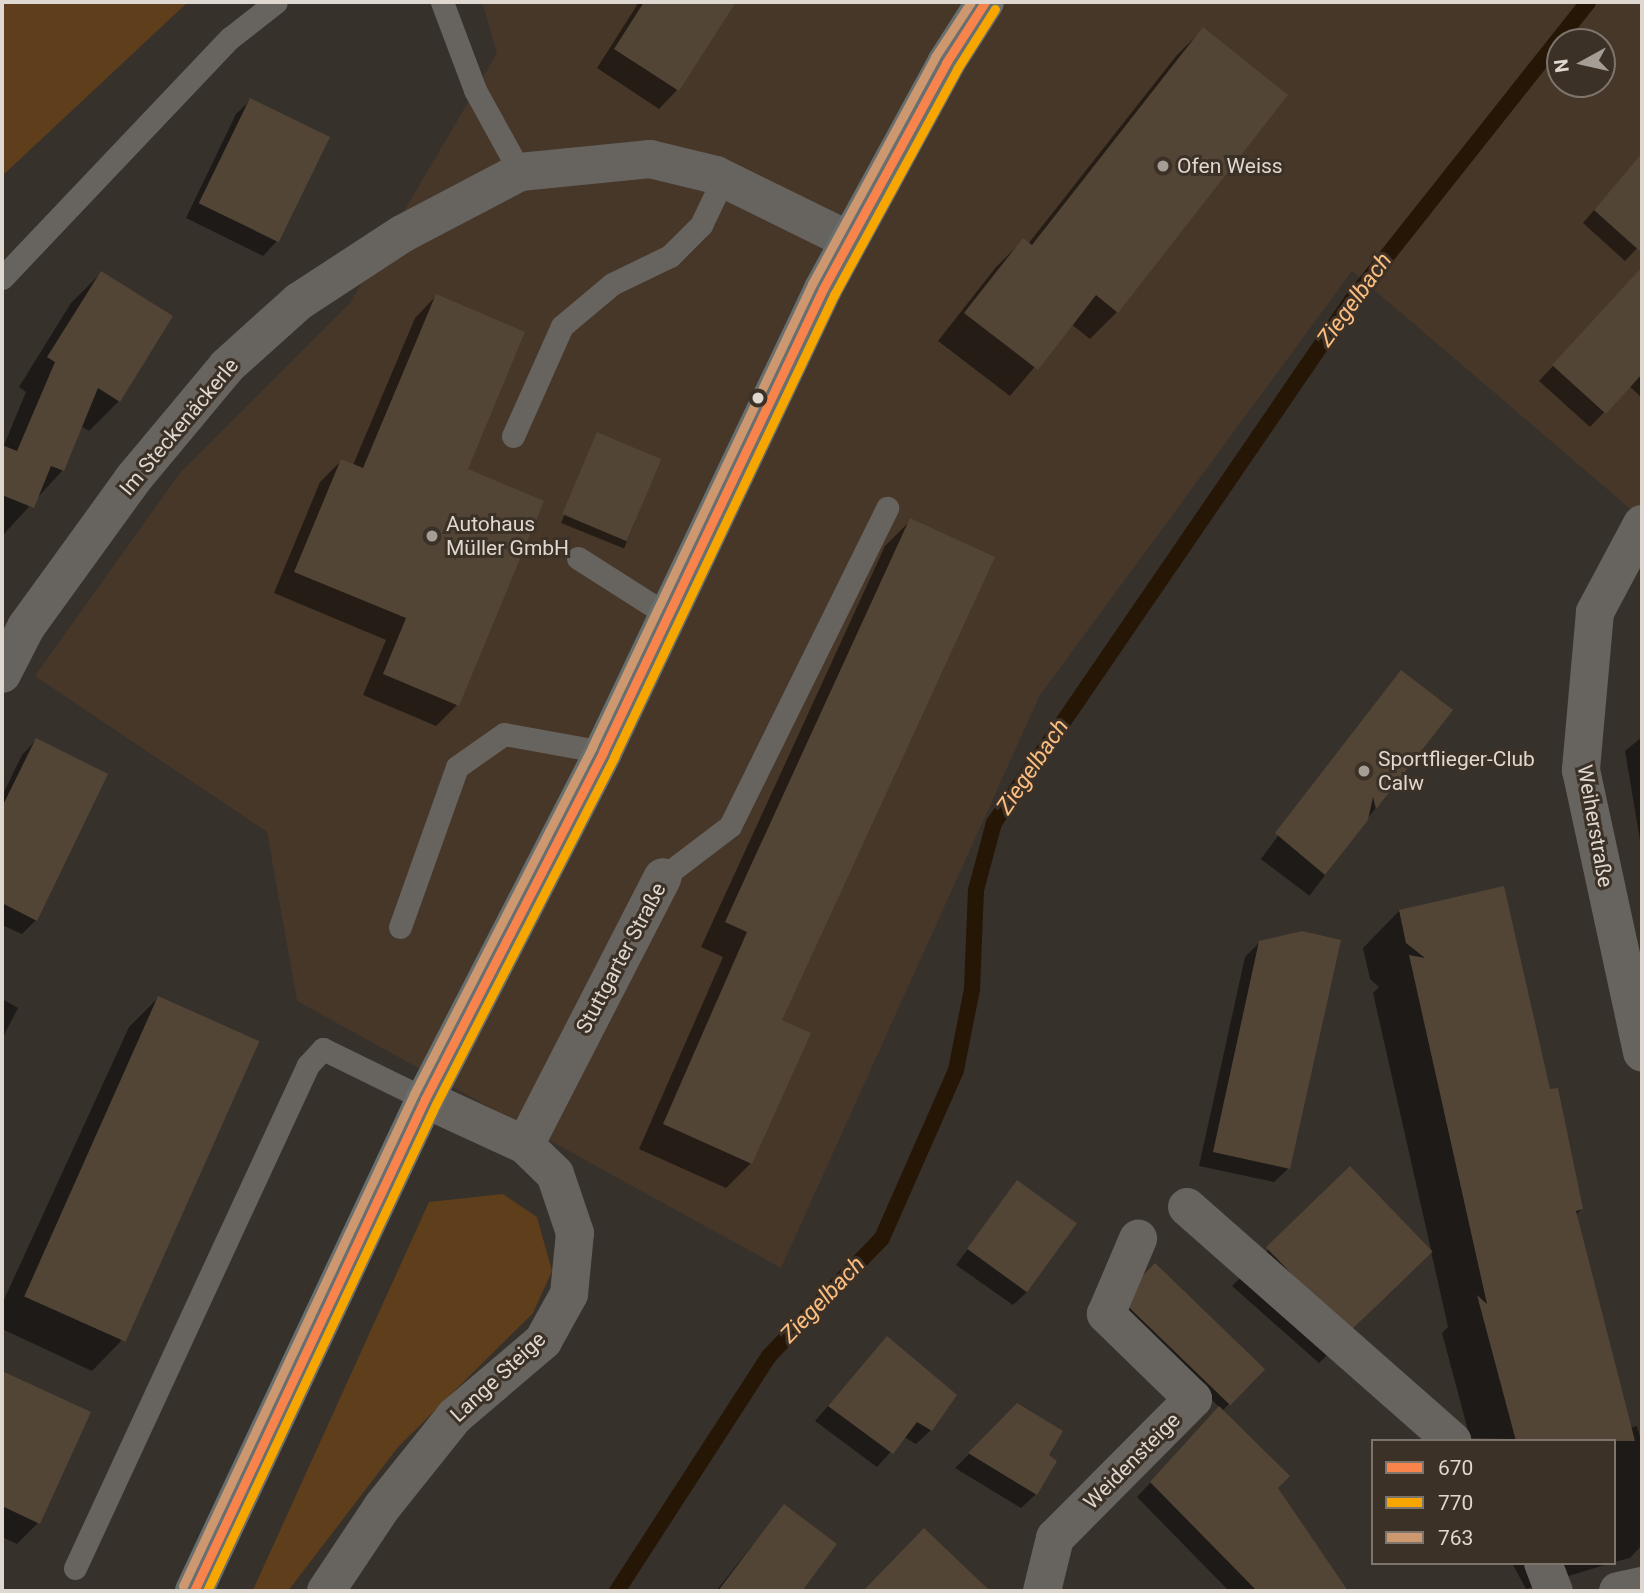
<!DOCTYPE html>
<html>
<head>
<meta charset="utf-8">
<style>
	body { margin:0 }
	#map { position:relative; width:1644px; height:1593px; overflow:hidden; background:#37312c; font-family:Roboto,sans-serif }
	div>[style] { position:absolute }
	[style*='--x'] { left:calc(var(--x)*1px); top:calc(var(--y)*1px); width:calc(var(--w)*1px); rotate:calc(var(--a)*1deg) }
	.built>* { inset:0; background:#463729 }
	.green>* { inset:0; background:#5e3e1b }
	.shadow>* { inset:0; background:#0007; transform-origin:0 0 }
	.stream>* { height:16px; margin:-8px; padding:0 8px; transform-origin:8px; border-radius:8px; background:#261606 }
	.building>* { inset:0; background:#524536; transform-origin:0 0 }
	.service>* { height:23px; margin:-11.5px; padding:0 11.5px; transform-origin:11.5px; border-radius:11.5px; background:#67635f }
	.minor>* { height:38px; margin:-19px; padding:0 19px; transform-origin:19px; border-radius:19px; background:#67635f }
	.primary>* { height:38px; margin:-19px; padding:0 19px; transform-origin:19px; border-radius:19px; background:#686f6f }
	.bus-1>* { height:9px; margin:-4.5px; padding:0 4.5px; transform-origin:4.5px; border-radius:4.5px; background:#f8844c }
	.bus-2>* { height:9px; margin:-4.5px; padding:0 4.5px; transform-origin:4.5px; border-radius:4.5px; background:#f7a600 }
	.bus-3>* { height:9px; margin:-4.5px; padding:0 4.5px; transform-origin:4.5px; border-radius:4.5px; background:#cd976f }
	.dots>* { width:19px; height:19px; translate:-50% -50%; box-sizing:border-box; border:4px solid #3c3127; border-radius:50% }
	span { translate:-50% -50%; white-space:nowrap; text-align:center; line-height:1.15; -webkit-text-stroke:6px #3c3127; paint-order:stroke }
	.poi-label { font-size:21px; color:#dfd8d1 }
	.left { translate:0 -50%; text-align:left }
	.street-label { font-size:21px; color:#dfd8d1 }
	.water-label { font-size:23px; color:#fcbe80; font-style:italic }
	.frame { position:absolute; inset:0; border:4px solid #dfd8d1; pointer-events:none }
	.legend { position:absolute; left:1371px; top:1439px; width:245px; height:126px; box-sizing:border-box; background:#3c3127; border:2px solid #7d746b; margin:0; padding:9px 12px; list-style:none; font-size:21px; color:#dfd8d1 }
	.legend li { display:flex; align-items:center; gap:14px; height:35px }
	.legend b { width:35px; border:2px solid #7d746b }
	.north { position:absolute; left:1546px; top:28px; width:70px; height:70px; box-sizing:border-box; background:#3c3127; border:2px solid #7d746b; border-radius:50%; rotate:262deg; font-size:19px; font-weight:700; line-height:28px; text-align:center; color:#dfd8d1 }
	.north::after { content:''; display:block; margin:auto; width:24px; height:32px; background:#a49e97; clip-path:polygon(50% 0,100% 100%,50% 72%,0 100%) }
</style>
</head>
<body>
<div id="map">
	<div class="built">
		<div style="clip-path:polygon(evenodd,482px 2px,1642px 2px,1642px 519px,1352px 271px,1040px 695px,781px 1268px,297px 1001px,267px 832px,35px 676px,180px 473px,350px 303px,497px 53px,482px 2px,1560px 42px,1602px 42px,1602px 84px,1560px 84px,1560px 42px)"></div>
	</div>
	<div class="green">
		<div style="clip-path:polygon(2px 2px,188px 2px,2px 176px)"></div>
		<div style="clip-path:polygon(503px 1194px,537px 1217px,552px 1271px,533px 1313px,398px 1447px,288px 1591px,253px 1590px,429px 1202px)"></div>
	</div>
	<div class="shadow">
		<div style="clip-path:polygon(639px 2px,733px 2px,677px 90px,659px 109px,597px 68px)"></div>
		<div style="clip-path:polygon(1203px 29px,1117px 312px,1090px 339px,1071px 324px,1010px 396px,938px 341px,996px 267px,1023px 240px,1028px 244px,1176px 56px)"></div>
		<div style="clip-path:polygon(251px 100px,328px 137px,277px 241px,263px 256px,186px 218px,236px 114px)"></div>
		<div style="clip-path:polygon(1642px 154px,1642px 243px,1625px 261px,1583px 223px)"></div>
		<div style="clip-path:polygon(101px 273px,119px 401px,89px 431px,81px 426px,63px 470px,2px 536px,2px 450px,26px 392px,19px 387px,71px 303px)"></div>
		<div style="clip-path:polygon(1631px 282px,1642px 292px,1642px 398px,1629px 386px,1590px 427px,1539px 381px)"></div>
		<div style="clip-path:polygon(436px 296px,466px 470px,457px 705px,436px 726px,363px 695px,386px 640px,274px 593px,320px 482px,341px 461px,353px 465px,415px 318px)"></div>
		<div style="left:597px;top:434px;width:68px;height:96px;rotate:22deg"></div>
		<div style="clip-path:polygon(910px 521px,780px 1021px,751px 1163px,726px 1188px,639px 1149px,723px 957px,701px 947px,885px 546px)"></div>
		<div style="left:1401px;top:673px;width:61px;height:233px;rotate:37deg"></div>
		<div style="clip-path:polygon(1642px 737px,1642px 852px,1625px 751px)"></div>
		<div style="clip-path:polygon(36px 740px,36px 920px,22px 934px,2px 925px,2px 796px,22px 755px)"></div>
		<div style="clip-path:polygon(1399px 911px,1549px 1091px,1582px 1209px,1575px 1215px,1630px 1428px,1637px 1426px,1642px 1444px,1642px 1545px,1630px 1558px,1614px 1562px,1614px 1441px,1470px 1438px,1442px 1333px,1448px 1327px,1431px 1251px,1319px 1363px,1232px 1286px,1350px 1169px,1431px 1250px,1373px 993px,1379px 987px,1370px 979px,1363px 948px)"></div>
		<div style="clip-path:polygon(1260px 942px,1289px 1168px,1274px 1182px,1199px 1166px,1245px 957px)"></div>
		<div style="clip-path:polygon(158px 998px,121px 1341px,92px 1371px,2px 1329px,2px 1304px,129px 1027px)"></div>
		<div style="clip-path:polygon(2px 999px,18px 1008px,2px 1039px)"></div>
		<div style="clip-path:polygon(1017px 1183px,1028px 1291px,1013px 1305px,956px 1265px)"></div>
		<div style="clip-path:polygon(1155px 1265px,1262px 1370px,1222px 1411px,1346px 1591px,1229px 1591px,1137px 1497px,1220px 1408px,1127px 1315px,1143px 1278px)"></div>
		<div style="clip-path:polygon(887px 1338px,931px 1430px,916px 1444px,904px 1437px,877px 1467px,815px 1421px)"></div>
		<div style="clip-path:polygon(2px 1373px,88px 1413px,38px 1523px,17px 1544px,2px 1537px)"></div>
		<div style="clip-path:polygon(1018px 1405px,1046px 1456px,1036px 1494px,1021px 1508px,955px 1468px)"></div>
		<div style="clip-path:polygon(784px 1506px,835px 1544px,799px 1591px,716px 1591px)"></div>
		<div style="clip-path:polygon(924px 1531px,981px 1585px,975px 1591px,865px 1591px)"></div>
		<div style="clip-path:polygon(1512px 1563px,1611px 1563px,1526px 1589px)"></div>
	</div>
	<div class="stream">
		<div style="--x:617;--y:1591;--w:280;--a:-57.1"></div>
		<div style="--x:769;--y:1356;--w:163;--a:-46.2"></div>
		<div style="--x:882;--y:1238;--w:184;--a:-66.2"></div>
		<div style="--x:956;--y:1070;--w:83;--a:-78.8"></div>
		<div style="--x:972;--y:989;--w:99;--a:-87.7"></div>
		<div style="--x:976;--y:890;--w:69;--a:-75"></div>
		<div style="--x:994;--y:823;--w:634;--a:-55.61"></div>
		<div style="--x:1352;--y:300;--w:380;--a:-51.6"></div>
	</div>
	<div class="building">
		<div style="clip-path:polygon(644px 2px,736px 2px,679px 91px,614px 49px)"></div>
		<div style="clip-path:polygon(1203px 27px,1288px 95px,1118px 313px,1096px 295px,1038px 370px,964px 313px,1023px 238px,1032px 245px)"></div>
		<div style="left:250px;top:98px;width:89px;height:117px;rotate:26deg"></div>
		<div style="clip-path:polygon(1642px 153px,1642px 253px,1594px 210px)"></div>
		<div style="clip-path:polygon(1642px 267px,1642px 374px,1606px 414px,1552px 365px)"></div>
		<div style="clip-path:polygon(101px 271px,173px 316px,120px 402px,98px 388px,64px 471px,51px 466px,34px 508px,2px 495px,2px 445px,17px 451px,55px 362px,47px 357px)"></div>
		<div style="clip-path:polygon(436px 294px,525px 332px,468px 469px,544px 501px,459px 706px,383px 674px,406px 618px,294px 572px,341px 459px,363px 468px)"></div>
		<div style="left:597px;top:432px;width:70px;height:89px;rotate:23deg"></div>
		<div style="clip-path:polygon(910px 518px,995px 557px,782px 1020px,811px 1033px,752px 1164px,663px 1124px,747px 932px,725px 922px)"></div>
		<div style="clip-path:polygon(1401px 670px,1453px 710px,1376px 809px,1373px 797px,1368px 820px,1325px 875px,1275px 833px)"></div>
		<div style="clip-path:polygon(36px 738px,108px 774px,37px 921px,2px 903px,2px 807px)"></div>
		<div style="clip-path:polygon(1504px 886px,1550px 1089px,1558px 1088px,1583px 1209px,1576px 1211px,1635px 1441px,1516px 1441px,1477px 1295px,1487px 1304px,1409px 955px,1425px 958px,1406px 943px,1399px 910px)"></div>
		<div style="clip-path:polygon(1302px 931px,1341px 940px,1290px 1169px,1213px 1152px,1259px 941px)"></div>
		<div style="left:158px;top:996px;width:111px;height:329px;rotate:24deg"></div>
		<div style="left:1350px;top:1166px;width:119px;height:117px;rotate:46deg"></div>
		<div style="left:1017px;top:1180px;width:74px;height:85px;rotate:36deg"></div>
		<div style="left:1155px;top:1263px;width:153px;height:50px;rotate:44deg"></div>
		<div style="clip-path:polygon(887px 1336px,957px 1395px,932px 1431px,917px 1422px,893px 1454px,828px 1406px)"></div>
		<div style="clip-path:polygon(2px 1371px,91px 1412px,40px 1524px,2px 1506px)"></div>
		<div style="clip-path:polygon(1017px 1403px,1063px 1431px,1049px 1455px,1057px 1461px,1037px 1495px,968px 1453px)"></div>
		<div style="clip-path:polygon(1219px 1406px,1290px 1476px,1278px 1488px,1348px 1591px,1257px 1591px,1150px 1482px)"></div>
		<div style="clip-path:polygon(784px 1504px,837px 1544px,802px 1591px,718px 1591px)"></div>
		<div style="clip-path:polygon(924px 1528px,990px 1591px,863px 1591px)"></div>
	</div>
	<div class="service">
		<div style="--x:442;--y:2;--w:94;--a:69.4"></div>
		<div style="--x:475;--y:90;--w:94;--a:61.2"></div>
		<div style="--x:2;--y:278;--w:331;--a:-46.5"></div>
		<div style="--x:230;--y:38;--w:58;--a:-38"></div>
		<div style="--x:513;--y:436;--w:120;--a:-66"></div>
		<div style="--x:562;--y:326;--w:65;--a:-40"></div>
		<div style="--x:612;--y:284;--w:64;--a:-25.8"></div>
		<div style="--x:670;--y:256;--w:44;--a:-45"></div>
		<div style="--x:701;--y:225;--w:51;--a:-64.4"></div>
		<div style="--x:578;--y:558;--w:108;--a:32.5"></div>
		<div style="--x:663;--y:877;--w:84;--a:-37.3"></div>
		<div style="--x:730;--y:826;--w:355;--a:-63.7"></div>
		<div style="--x:400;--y:927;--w:170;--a:-70.4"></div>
		<div style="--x:457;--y:767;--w:57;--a:-35.1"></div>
		<div style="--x:504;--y:734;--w:101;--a:10.3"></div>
		<div style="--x:75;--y:1568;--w:554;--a:-65.15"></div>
		<div style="--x:308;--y:1065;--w:22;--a:-47"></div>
		<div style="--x:323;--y:1049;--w:114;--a:26.1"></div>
	</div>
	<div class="minor">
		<div style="--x:1642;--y:524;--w:100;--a:118.1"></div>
		<div style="--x:1595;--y:612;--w:159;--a:95.1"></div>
		<div style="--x:1581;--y:770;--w:289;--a:77.8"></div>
		<div style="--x:2;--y:674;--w:53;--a:-62.9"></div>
		<div style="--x:26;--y:627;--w:183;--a:-54.1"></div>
		<div style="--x:133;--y:479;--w:147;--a:-50.2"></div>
		<div style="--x:227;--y:366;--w:96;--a:-42"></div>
		<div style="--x:298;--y:302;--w:124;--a:-33.2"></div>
		<div style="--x:402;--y:234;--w:133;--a:-27.7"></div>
		<div style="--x:520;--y:172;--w:131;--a:-5.7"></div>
		<div style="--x:650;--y:159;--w:68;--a:13.6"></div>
		<div style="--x:716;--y:175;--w:147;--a:26.2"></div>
		<div style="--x:525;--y:1145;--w:301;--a:-62.8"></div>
		<div style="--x:1187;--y:1207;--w:354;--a:41.4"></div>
		<div style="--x:1543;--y:1563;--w:30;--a:69"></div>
		<div style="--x:326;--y:1591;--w:101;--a:-56.3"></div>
		<div style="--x:382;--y:1507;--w:117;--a:-51.3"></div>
		<div style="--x:455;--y:1416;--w:116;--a:-40.4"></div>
		<div style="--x:543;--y:1341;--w:54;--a:-61"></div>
		<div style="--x:569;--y:1294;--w:61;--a:-84.4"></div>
		<div style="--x:575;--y:1233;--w:62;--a:-108.7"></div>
		<div style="--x:555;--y:1174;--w:42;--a:-136"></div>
		<div style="--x:525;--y:1145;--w:110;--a:-155.3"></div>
		<div style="--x:1042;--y:1591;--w:55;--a:-76.2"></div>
		<div style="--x:1055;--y:1538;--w:196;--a:-45.2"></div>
		<div style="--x:1193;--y:1399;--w:122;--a:-135.7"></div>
		<div style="--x:1106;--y:1314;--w:82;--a:-66.9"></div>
		<div style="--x:1618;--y:1591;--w:25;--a:-12"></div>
	</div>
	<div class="primary">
		<div style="--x:194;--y:1591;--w:544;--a:-64.85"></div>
		<div style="--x:425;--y:1099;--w:390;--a:-62.8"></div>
		<div style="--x:603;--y:752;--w:513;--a:-64.58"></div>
		<div style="--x:823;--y:289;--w:257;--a:-61.4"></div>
		<div style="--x:946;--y:63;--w:72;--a:-57.4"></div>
	</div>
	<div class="bus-1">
		<div style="--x:194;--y:1591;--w:544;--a:-64.85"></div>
		<div style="--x:425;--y:1099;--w:390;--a:-62.8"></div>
		<div style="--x:603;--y:752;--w:513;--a:-64.58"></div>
		<div style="--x:823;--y:289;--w:257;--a:-61.4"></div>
		<div style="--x:946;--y:63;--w:72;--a:-57.4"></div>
	</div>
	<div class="bus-2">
		<div style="--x:207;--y:1591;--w:538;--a:-64.82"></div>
		<div style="--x:436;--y:1104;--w:390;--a:-62.8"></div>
		<div style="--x:614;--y:757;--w:512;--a:-64.54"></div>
		<div style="--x:834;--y:295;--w:257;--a:-61.4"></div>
		<div style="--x:957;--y:69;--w:71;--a:-57.7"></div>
	</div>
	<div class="bus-3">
		<div style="--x:183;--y:1586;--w:544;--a:-64.85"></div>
		<div style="--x:414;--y:1094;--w:390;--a:-62.8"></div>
		<div style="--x:592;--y:747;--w:513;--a:-64.58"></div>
		<div style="--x:812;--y:284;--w:258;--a:-61.5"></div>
		<div style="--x:935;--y:57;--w:66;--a:-56.8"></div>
	</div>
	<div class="dots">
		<div style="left:1163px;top:166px;background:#a49e97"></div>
		<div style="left:758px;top:398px;background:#dfd8d1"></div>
		<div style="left:432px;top:536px;background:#a49e97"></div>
		<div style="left:1364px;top:771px;background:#a49e97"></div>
	</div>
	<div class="poi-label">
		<span class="left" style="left:1177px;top:166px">Ofen Weiss</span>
		<span class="left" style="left:446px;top:536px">Autohaus<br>Müller GmbH</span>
		<span class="left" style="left:1378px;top:771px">Sportflieger-Club<br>Calw</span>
	</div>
	<div class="street-label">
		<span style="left:179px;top:427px;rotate:-50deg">Im Steckenäckerle</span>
		<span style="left:1595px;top:826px;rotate:80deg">Weiherstraße</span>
		<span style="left:621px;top:958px;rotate:-62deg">Stuttgarter Straße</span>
		<span style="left:498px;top:1377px;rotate:-43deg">Lange Steige</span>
		<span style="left:1132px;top:1461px;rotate:-45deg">Weidensteige</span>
	</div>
	<div class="water-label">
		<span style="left:1355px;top:300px;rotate:-54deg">Ziegelbach</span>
		<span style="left:1033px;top:767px;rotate:-56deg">Ziegelbach</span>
		<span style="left:823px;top:1300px;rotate:-46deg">Ziegelbach</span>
	</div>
	<div class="frame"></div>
	<ul class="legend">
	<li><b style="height:9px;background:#f8844c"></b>670</li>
	<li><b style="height:9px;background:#f7a600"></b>770</li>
	<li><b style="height:9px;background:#cd976f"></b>763</li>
	</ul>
	<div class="north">N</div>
</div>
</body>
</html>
